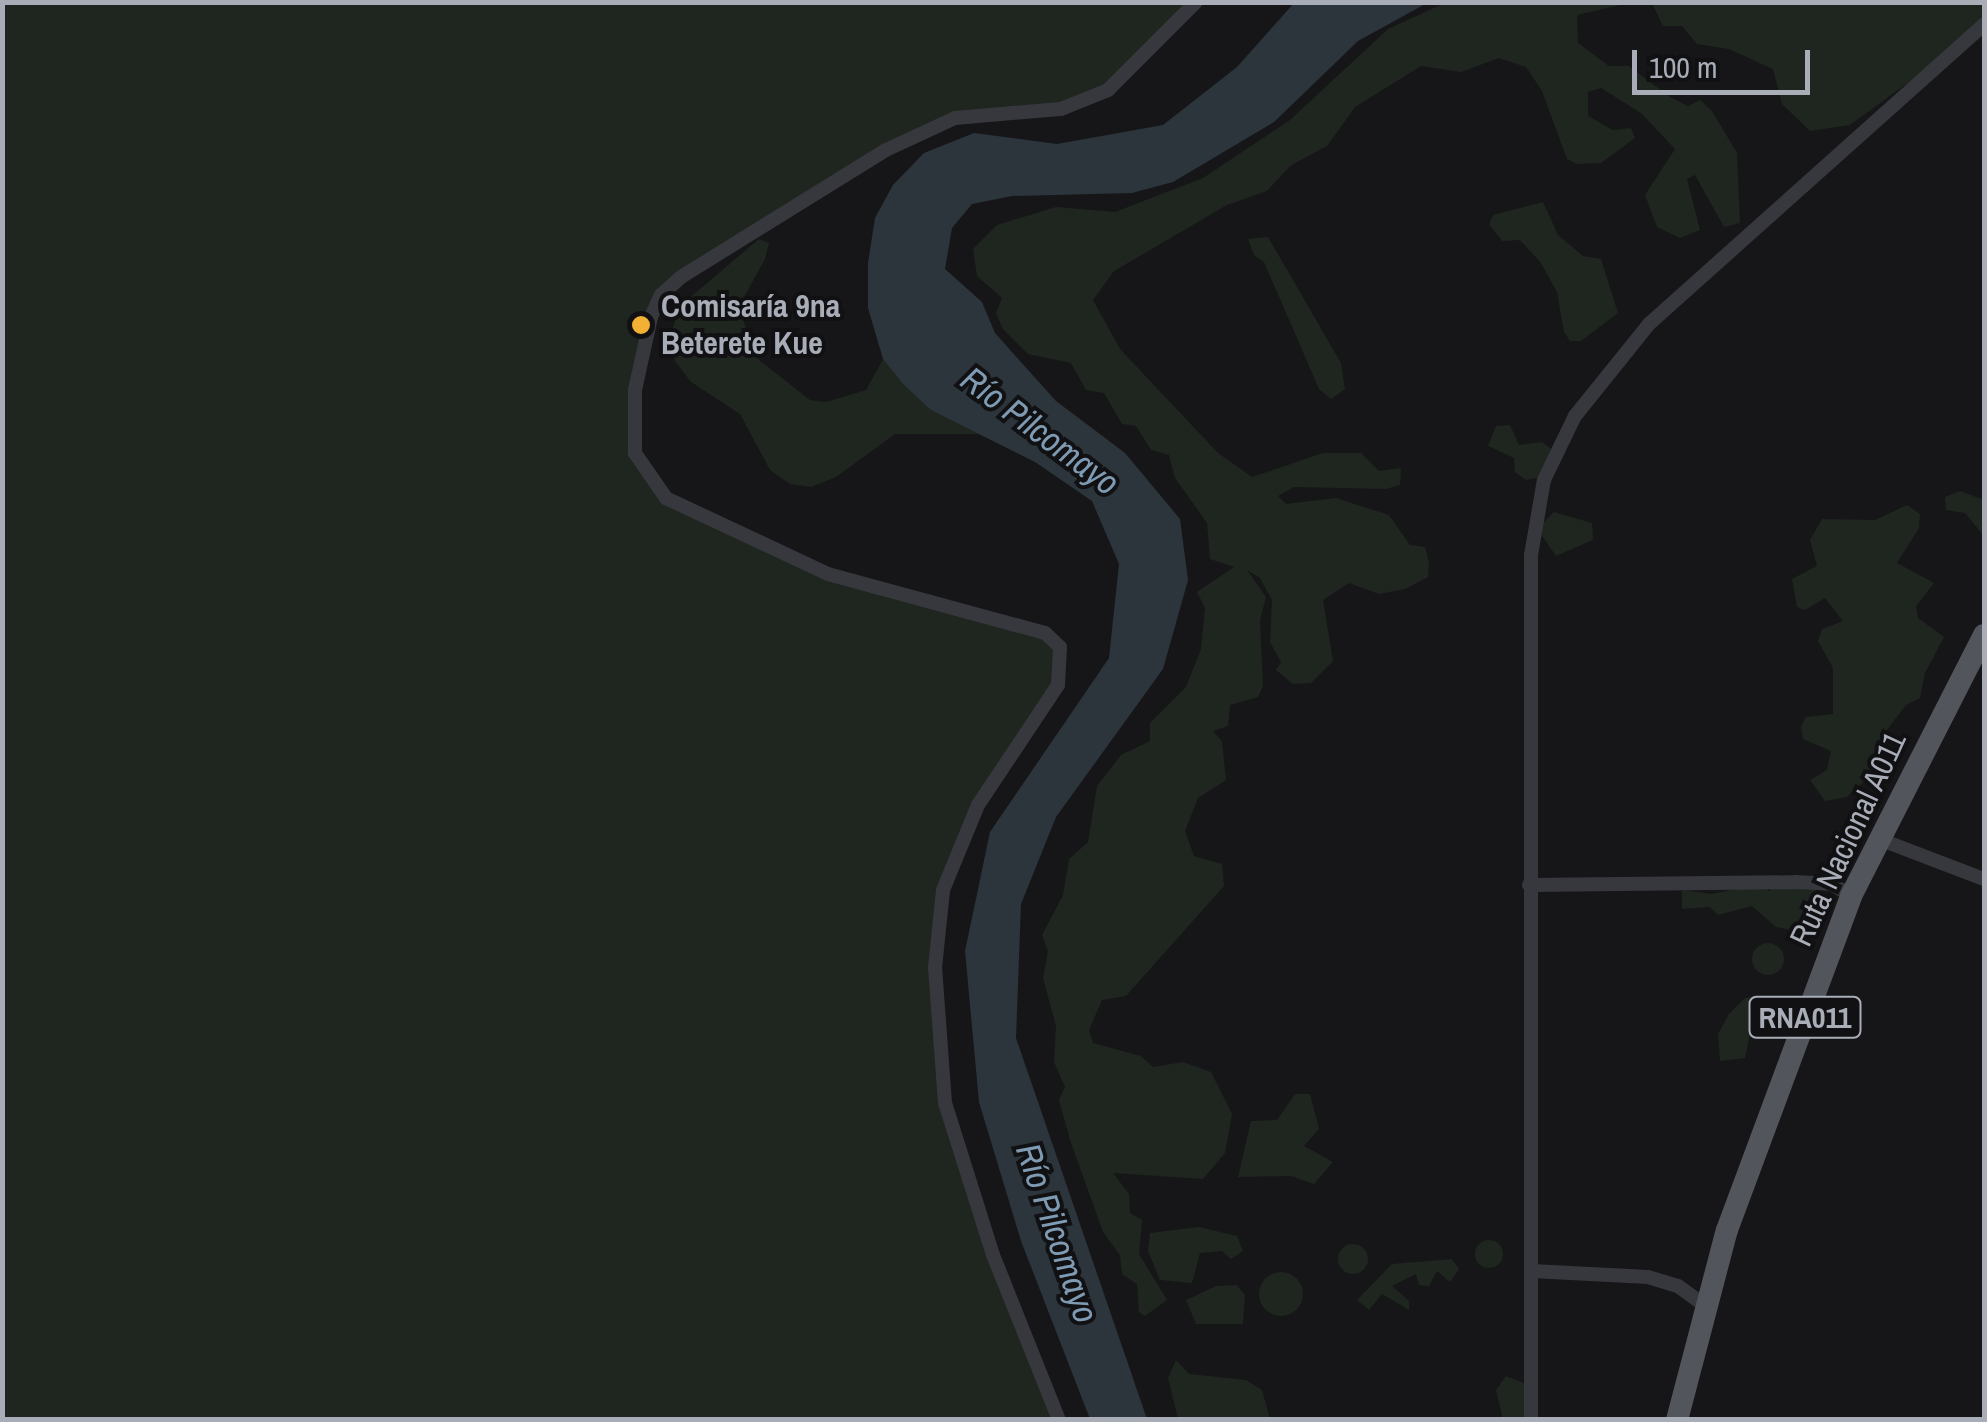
<!DOCTYPE html>
<html>
<head>
<meta charset="utf-8">
<style>
	body { margin:0 }
	#map { position:relative; width:1987px; height:1422px; overflow:hidden; background:#161618; font-family:"Archivo Narrow",sans-serif }
	div>[style] { position:absolute }
	[style*='--x'] { left:calc(var(--x)*1px); top:calc(var(--y)*1px); width:calc(var(--w)*1px); rotate:calc(var(--a)*1deg) }
	.green>* { inset:0; background:#1e261f }
	.round { border-radius:50% }
	.water>* { inset:0; background:#2c353c }
	.street>* { height:14px; margin:-7px; padding:0 7px; transform-origin:7px; border-radius:7px; background:#37383d }
	.primary>* { height:22px; margin:-11px; padding:0 11px; transform-origin:11px; border-radius:11px; background:#53555c }
	.dots>* { width:28px; height:28px; translate:-50% -50%; box-sizing:border-box; border:5px solid #111113; border-radius:50% }
	span { translate:-50% -50%; white-space:nowrap; text-align:center; line-height:1.15; -webkit-text-stroke:8px #111113; paint-order:stroke }
	.shield-label span { padding:2px 8px; background:#111113; border:2px solid; border-radius:8px; -webkit-text-stroke-width:0 }
	.shield-label { font-size:30px; color:#a8adb8; font-weight:700 }
	.poi-label { font-size:32px; color:#a8adb8; font-weight:700 }
	.left { translate:0 -50%; text-align:left }
	.street-label { font-size:32px; color:#a8adb8 }
	.water-label { font-size:35px; color:#7f9bb3; font-style:italic }
	.frame { position:absolute; inset:0; border:5px solid #a8adb8; pointer-events:none }
	.scale { position:absolute; left:1632px; top:50px; width:178px; height:45px; box-sizing:border-box; border:5px solid #a8adb8; border-top:0; padding-left:12px; font-size:30px; line-height:35px; white-space:nowrap; color:#a8adb8; -webkit-text-stroke:8px #111113; paint-order:stroke }
</style>
</head>
<body>
<div id="map">
	<div class="green">
		<div style="clip-path:polygon(1447px 2px,1629px 3px,1577px 15px,1578px 43px,1609px 66px,1629px 66px,1670px 97px,1688px 106px,1700px 100px,1712px 111px,1737px 153px,1740px 223px,1724px 227px,1695px 175px,1687px 179px,1700px 230px,1680px 238px,1657px 227px,1645px 195px,1675px 149px,1641px 113px,1601px 88px,1588px 92px,1588px 116px,1613px 130px,1631px 128px,1635px 138px,1601px 163px,1577px 164px,1567px 159px,1542px 91px,1526px 67px,1499px 58px,1461px 72px,1421px 66px,1355px 107px,1327px 146px,1290px 166px,1267px 191px,1227px 205px,1114px 271px,1093px 300px,1120px 349px,1218px 453px,1252px 477px,1323px 453px,1361px 453px,1379px 471px,1401px 468px,1400px 485px,1386px 489px,1294px 487px,1278px 496px,1286px 504px,1336px 498px,1389px 515px,1410px 545px,1425px 547px,1429px 562px,1428px 577px,1405px 589px,1379px 594px,1349px 583px,1323px 600px,1333px 661px,1311px 683px,1293px 684px,1276px 670px,1281px 662px,1270px 642px,1272px 600px,1260px 578px,1247px 570px,1266px 597px,1260px 620px,1263px 686px,1258px 697px,1230px 705px,1228px 726px,1213px 731px,1222px 741px,1226px 780px,1198px 798px,1185px 831px,1194px 856px,1222px 864px,1224px 886px,1126px 996px,1102px 1000px,1089px 1030px,1093px 1043px,1141px 1056px,1153px 1067px,1183px 1062px,1211px 1072px,1232px 1114px,1225px 1153px,1203px 1179px,1113px 1173px,1129px 1194px,1130px 1213px,1142px 1220px,1139px 1254px,1167px 1300px,1145px 1316px,1139px 1312px,1137px 1284px,1122px 1274px,1120px 1255px,1103px 1232px,1070px 1140px,1059px 1100px,1065px 1087px,1054px 1062px,1056px 1026px,1043px 978px,1048px 951px,1042px 935px,1063px 895px,1069px 859px,1088px 842px,1097px 786px,1121px 755px,1150px 741px,1150px 723px,1186px 687px,1201px 649px,1205px 608px,1197px 592px,1234px 567px,1210px 559px,1207px 523px,1175px 478px,1169px 455px,1151px 450px,1136px 426px,1122px 424px,1104px 393px,1086px 390px,1071px 363px,1028px 354px,1003px 329px,996px 313px,1002px 298px,977px 276px,973px 249px,997px 225px,1056px 207px,1115px 212px,1203px 178px,1290px 120px,1388px 29px)"></div>
		<div style="clip-path:polygon(3px 3px,1196px 3px,1108px 90px,1084px 102px,980px 114px,886px 150px,661px 295px,631px 433px,666px 498px,828px 574px,1045px 633px,1064px 664px,1005px 758px,943px 890px,937px 931px,945px 1103px,1059px 1419px,3px 1419px)"></div>
		<div style="clip-path:polygon(1652px 3px,1984px 3px,1984px 27px,1850px 125px,1810px 131px,1782px 104px,1773px 69px,1729px 49px,1697px 44px,1682px 26px,1663px 26px)"></div>
		<div style="clip-path:polygon(1543px 202px,1558px 235px,1583px 256px,1601px 259px,1618px 313px,1581px 341px,1570px 341px,1564px 332px,1557px 292px,1541px 263px,1520px 240px,1502px 241px,1489px 224px,1493px 215px)"></div>
		<div style="clip-path:polygon(1268px 237px,1341px 363px,1345px 389px,1331px 399px,1319px 389px,1264px 262px,1254px 255px,1248px 239px)"></div>
		<div style="clip-path:polygon(759px 239px,769px 243px,765px 259px,738px 308px,759px 360px,810px 400px,826px 402px,866px 390px,883px 359px,931px 410px,981px 434px,895px 434px,836px 477px,811px 487px,790px 484px,770px 470px,740px 414px,691px 382px,675px 361px,670px 337px,680px 306px)"></div>
		<div style="clip-path:polygon(1510px 425px,1519px 445px,1542px 442px,1551px 449px,1548px 475px,1526px 480px,1515px 472px,1514px 458px,1488px 446px,1496px 426px)"></div>
		<div style="clip-path:polygon(1960px 491px,1984px 500px,1984px 536px,1965px 513px,1946px 510px,1945px 497px)"></div>
		<div style="clip-path:polygon(1907px 505px,1920px 514px,1919px 528px,1897px 563px,1934px 583px,1916px 606px,1918px 618px,1944px 637px,1925px 673px,1920px 698px,1906px 705px,1880px 739px,1872px 774px,1847px 797px,1825px 801px,1810px 780px,1827px 770px,1831px 751px,1803px 739px,1801px 726px,1806px 717px,1833px 714px,1833px 668px,1818px 641px,1822px 629px,1843px 621px,1825px 598px,1805px 610px,1797px 607px,1792px 579px,1817px 566px,1810px 540px,1822px 519px,1875px 520px)"></div>
		<div style="clip-path:polygon(1554px 512px,1592px 523px,1593px 540px,1556px 556px,1542px 536px,1541px 525px)"></div>
		<div style="clip-path:polygon(1759px 884px,1769px 891px,1777px 884px,1816px 890px,1821px 899px,1797px 931px,1776px 927px,1752px 906px,1718px 915px,1710px 907px,1682px 909px,1682px 890px,1712px 894px)"></div>
		<div class="round" style="left:1752px;top:943px;width:32px;height:32px"></div>
		<div style="clip-path:polygon(1763px 996px,1771px 1009px,1750px 1034px,1745px 1058px,1720px 1061px,1718px 1034px,1729px 1014px,1745px 998px)"></div>
		<div style="clip-path:polygon(1295px 1094px,1310px 1094px,1319px 1129px,1304px 1146px,1333px 1162px,1314px 1184px,1291px 1176px,1238px 1177px,1251px 1121px,1277px 1120px)"></div>
		<div style="clip-path:polygon(1199px 1227px,1237px 1236px,1243px 1251px,1231px 1259px,1222px 1251px,1200px 1253px,1192px 1283px,1160px 1280px,1148px 1251px,1150px 1233px)"></div>
		<div class="round" style="left:1475px;top:1240px;width:28px;height:28px"></div>
		<div class="round" style="left:1338px;top:1244px;width:30px;height:30px"></div>
		<div style="clip-path:polygon(1452px 1259px,1459px 1269px,1450px 1282px,1437px 1271px,1429px 1286px,1419px 1285px,1416px 1274px,1392px 1286px,1409px 1301px,1409px 1310px,1382px 1294px,1369px 1310px,1357px 1300px,1392px 1264px)"></div>
		<div class="round" style="left:1259px;top:1272px;width:44px;height:44px"></div>
		<div style="clip-path:polygon(1237px 1285px,1245px 1295px,1243px 1324px,1196px 1324px,1186px 1300px,1216px 1286px)"></div>
		<div style="clip-path:polygon(1176px 1360px,1189px 1374px,1246px 1380px,1262px 1390px,1270px 1419px,1178px 1419px,1168px 1378px)"></div>
		<div style="clip-path:polygon(1506px 1376px,1524px 1383px,1531px 1419px,1503px 1419px,1496px 1390px)"></div>
	</div>
	<div class="water">
		<div style="clip-path:polygon(1294px 3px,1427px 3px,1358px 41px,1274px 122px,1173px 182px,1132px 193px,1012px 196px,972px 204px,952px 228px,945px 269px,982px 302px,995px 333px,1056px 401px,1125px 453px,1180px 519px,1188px 580px,1163px 669px,1056px 817px,1021px 904px,1016px 1038px,1147px 1419px,1090px 1419px,1021px 1241px,979px 1102px,965px 951px,990px 832px,1109px 658px,1119px 564px,1092px 501px,1035px 462px,931px 410px,904px 385px,883px 359px,868px 308px,868px 263px,875px 218px,893px 185px,924px 153px,974px 133px,1057px 144px,1163px 125px,1237px 67px)"></div>
	</div>
	<div class="street">
		<div style="--x:1879;--y:839;--w:112;--a:20.9"></div>
		<div style="--x:1529;--y:885;--w:267;--a:-0.6"></div>
		<div style="--x:1796;--y:882;--w:36;--a:3"></div>
		<div style="--x:1832;--y:884;--w:22;--a:32"></div>
		<div style="--x:1532;--y:1271;--w:116;--a:3"></div>
		<div style="--x:1648;--y:1277;--w:31;--a:17"></div>
		<div style="--x:1678;--y:1286;--w:34;--a:36"></div>
		<div style="--x:1059;--y:1420;--w:178;--a:-111.8"></div>
		<div style="--x:993;--y:1255;--w:159;--a:-107.5"></div>
		<div style="--x:945;--y:1103;--w:135;--a:-94.2"></div>
		<div style="--x:935;--y:968;--w:78;--a:-84.1"></div>
		<div style="--x:943;--y:890;--w:92;--a:-67.6"></div>
		<div style="--x:978;--y:805;--w:144;--a:-56.3"></div>
		<div style="--x:1058;--y:685;--w:38;--a:-87"></div>
		<div style="--x:1060;--y:647;--w:21;--a:-137"></div>
		<div style="--x:1045;--y:633;--w:225;--a:-164.8"></div>
		<div style="--x:828;--y:574;--w:179;--a:-154.9"></div>
		<div style="--x:666;--y:498;--w:55;--a:-124.6"></div>
		<div style="--x:635;--y:453;--w:63;--a:-90"></div>
		<div style="--x:635;--y:390;--w:75;--a:-77.6"></div>
		<div style="--x:651;--y:317;--w:24;--a:-66"></div>
		<div style="--x:661;--y:295;--w:27;--a:-42"></div>
		<div style="--x:681;--y:277;--w:241;--a:-31.8"></div>
		<div style="--x:886;--y:150;--w:76;--a:-24.9"></div>
		<div style="--x:955;--y:118;--w:106;--a:-4.9"></div>
		<div style="--x:1061;--y:109;--w:51;--a:-22"></div>
		<div style="--x:1108;--y:90;--w:124;--a:-45"></div>
		<div style="--x:1531;--y:1420;--w:865;--a:-90"></div>
		<div style="--x:1531;--y:555;--w:76;--a:-80.2"></div>
		<div style="--x:1544;--y:480;--w:71;--a:-64.2"></div>
		<div style="--x:1575;--y:416;--w:118;--a:-51.2"></div>
		<div style="--x:1649;--y:324;--w:449;--a:-41.8"></div>
	</div>
	<div class="primary">
		<div style="--x:1677;--y:1420;--w:196;--a:-75.3"></div>
		<div style="--x:1727;--y:1230;--w:356;--a:-69.6"></div>
		<div style="--x:1851;--y:896;--w:293;--a:-63"></div>
	</div>
	<div class="dots">
		<div style="left:641px;top:325px;background:#f2b134"></div>
	</div>
	<div class="shield-label">
		<span style="left:1805px;top:1017px">RNA011</span>
	</div>
	<div class="poi-label">
		<span class="left" style="left:661px;top:325px">Comisaría 9na<br>Beterete Kue</span>
	</div>
	<div class="street-label">
		<span style="left:1848px;top:839px;rotate:-65deg">Ruta Nacional A011</span>
	</div>
	<div class="water-label">
		<span style="left:1040px;top:431px;rotate:37deg">Río Pilcomayo</span>
		<span style="left:1057px;top:1233px;rotate:71deg">Río Pilcomayo</span>
	</div>
	<div class="frame"></div>
	<div class="scale">100 m</div>
</div>
</body>
</html>
